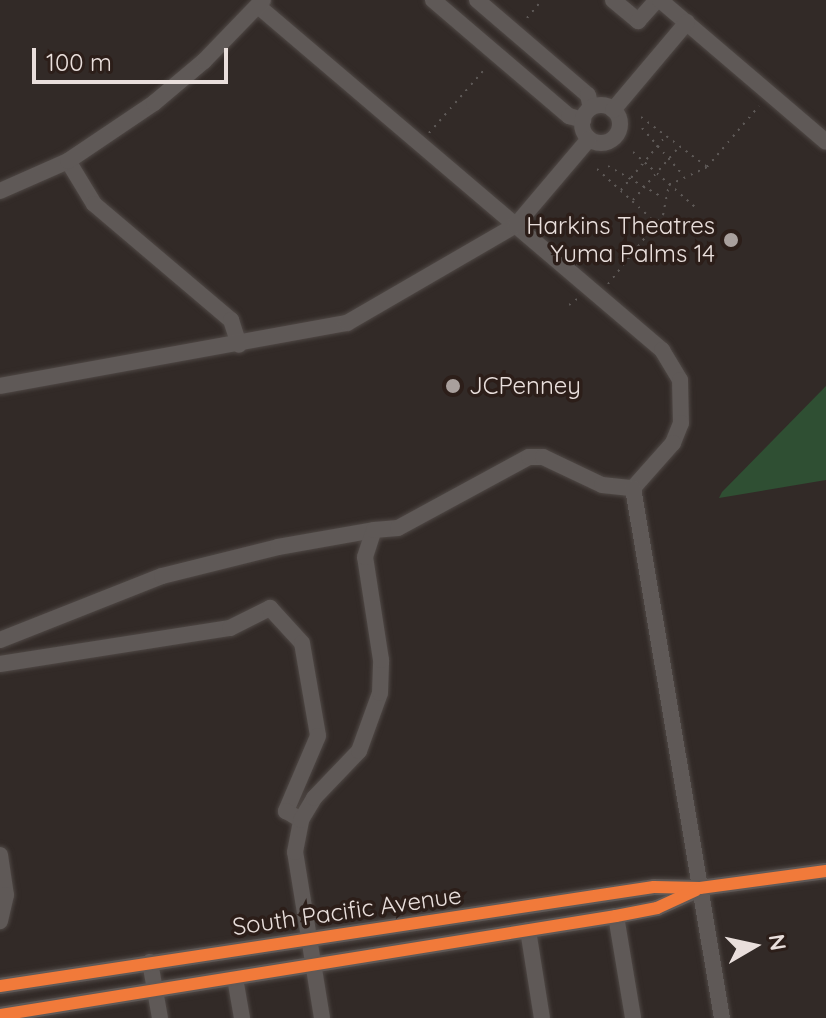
<!DOCTYPE html>
<html>
<head>
<meta charset="utf-8">
<style>
	body { margin:0 }
	#map { position:relative; width:826px; height:1018px; overflow:hidden; background:#322a27; font-family:Quicksand,sans-serif }
	div>[style] { position:absolute }
	[style*='--x'] { left:calc(var(--x)*1px); top:calc(var(--y)*1px); width:calc(var(--w)*1px); rotate:calc(var(--a)*1deg) }
	.green>* { inset:0; background:#2f4f33 }
	.path>* { height:2px; margin-top:-1px; transform-origin:0; background:repeating-linear-gradient(90deg,#5e5957 0 2px,transparent 0 8px) }
	.roads { filter:drop-shadow(0 0 2px #4f4845) drop-shadow(0 0 2px #4f4845) }
	.minor>* { height:16px; margin:-8px; padding:0 8px; transform-origin:8px; border-radius:8px; background:#5f5957 }
	.minor>.ring { margin:-8px; padding:0; box-sizing:content-box; background:none; border:16px solid #5f5957; border-radius:50% }
	.cycleway>* { height:12px; margin:-6px; padding:0 6px; transform-origin:6px; border-radius:6px; background:#f17a3a }
	.dots>* { width:22px; height:22px; translate:-50% -50%; box-sizing:border-box; border:4px solid #2c1e19; border-radius:50% }
	span { translate:-50% -50%; white-space:nowrap; text-align:center; line-height:1.15; -webkit-text-stroke:7px #2c1e19; paint-order:stroke }
	.poi-label { font-size:24px; color:#e9dfdc }
	.right { translate:-100% -50%; text-align:right }
	.left { translate:0 -50%; text-align:left }
	.street-label { font-size:24px; color:#e9dfdc }
	.north { position:absolute; left:714px; top:906px; width:80px; height:80px; -webkit-text-stroke:6px #2c1e19; paint-order:stroke; rotate:81deg; font-size:22px; font-weight:700; line-height:32px; text-align:center; color:#e9dfdc }
	.north::after { content:''; display:block; margin:auto; width:28px; height:36px; background:#e9dfdc; clip-path:polygon(50% 0,100% 100%,50% 72%,0 100%) }
	.scale { position:absolute; left:32px; top:48px; width:196px; height:36px; box-sizing:border-box; border:4px solid #e9dfdc; border-top:0; padding-left:10px; font-size:24px; line-height:28px; white-space:nowrap; color:#e9dfdc; -webkit-text-stroke:6px #2c1e19; paint-order:stroke }
</style>
</head>
<body>
<div id="map">
	<div class="green">
		<div style="clip-path:polygon(826px 386px,826px 480px,719px 498px,722px 492px)"></div>
	</div>
	<div class="path">
		<div style="--x:527;--y:18;--w:23;--a:-50"></div>
		<div style="--x:641;--y:117;--w:83;--a:37.1"></div>
		<div style="--x:707;--y:167;--w:80;--a:-49.6"></div>
		<div style="--x:642;--y:128;--w:62;--a:48.9"></div>
		<div style="--x:429;--y:133;--w:82;--a:-48.9"></div>
		<div style="--x:633;--y:152;--w:84;--a:41.6"></div>
		<div style="--x:608;--y:166;--w:62;--a:29.9"></div>
		<div style="--x:597;--y:169;--w:79;--a:42.4"></div>
		<div style="--x:621;--y:190;--w:69;--a:-50.3"></div>
		<div style="--x:633;--y:200;--w:70;--a:-49"></div>
		<div style="--x:608;--y:284;--w:88;--a:-51.4"></div>
		<div style="--x:663;--y:215;--w:31;--a:-79"></div>
		<div style="--x:669;--y:185;--w:42;--a:-25.3"></div>
		<div style="--x:569;--y:305;--w:10;--a:-37"></div>
	</div>
	<div class="roads">
		<div class="minor">
			<div style="--x:433;--y:0;--w:179;--a:40.5"></div>
			<div style="--x:569;--y:116;--w:15;--a:16"></div>
			<div style="--x:477;--y:0;--w:146;--a:40.6"></div>
			<div style="--x:588;--y:95;--w:13;--a:77"></div>
			<div style="--x:613;--y:0;--w:33;--a:40"></div>
			<div style="--x:638;--y:21;--w:28;--a:-48"></div>
			<div style="--x:660;--y:0;--w:218;--a:40.5"></div>
			<div style="--x:258;--y:6;--w:531;--a:40.41"></div>
			<div style="--x:662;--y:350;--w:35;--a:59"></div>
			<div style="--x:680;--y:380;--w:43;--a:88.7"></div>
			<div style="--x:681;--y:423;--w:22;--a:112"></div>
			<div style="--x:673;--y:443;--w:60;--a:131.6"></div>
			<div class="ring" style="left:582px;top:105px;width:22px;height:22px"></div>
			<div style="--x:613;--y:110;--w:115;--a:-49.9"></div>
			<div style="--x:68;--y:161;--w:50;--a:58.8"></div>
			<div style="--x:94;--y:204;--w:180;--a:40.3"></div>
			<div style="--x:231;--y:320;--w:26;--a:72"></div>
			<div style="--x:0;--y:191;--w:74;--a:-23.8"></div>
			<div style="--x:68;--y:161;--w:104;--a:-34"></div>
			<div style="--x:154;--y:103;--w:65;--a:-40"></div>
			<div style="--x:204;--y:61;--w:85;--a:-46"></div>
			<div style="--x:0;--y:386;--w:353;--a:-10.3"></div>
			<div style="--x:347;--y:323;--w:195;--a:-30.1"></div>
			<div style="--x:516;--y:225;--w:113;--a:-49.7"></div>
			<div style="--x:0;--y:640;--w:174;--a:-21.6"></div>
			<div style="--x:162;--y:576;--w:120;--a:-14"></div>
			<div style="--x:278;--y:547;--w:97;--a:-10"></div>
			<div style="--x:0;--y:664;--w:233;--a:-8.9"></div>
			<div style="--x:230;--y:628;--w:45;--a:-26.6"></div>
			<div style="--x:270;--y:608;--w:47;--a:47.6"></div>
			<div style="--x:302;--y:643;--w:94;--a:80.2"></div>
			<div style="--x:318;--y:736;--w:82;--a:113.1"></div>
			<div style="--x:286;--y:811;--w:17;--a:31"></div>
			<div style="--x:0;--y:855;--w:40;--a:81.5"></div>
			<div style="--x:6;--y:895;--w:27;--a:103"></div>
			<div style="--x:616;--y:916;--w:103;--a:80.5"></div>
			<div style="--x:528;--y:930;--w:89;--a:81"></div>
			<div style="--x:150;--y:962;--w:57;--a:79.9"></div>
			<div style="--x:235;--y:978;--w:41;--a:80.1"></div>
			<div style="--x:0;--y:986;--w:661;--a:-8.61"></div>
			<div style="--x:654;--y:887;--w:46;--a:1.2"></div>
			<div style="--x:700;--y:888;--w:127;--a:-7.7"></div>
			<div style="--x:0;--y:1015;--w:624;--a:-9.13"></div>
			<div style="--x:616;--y:916;--w:42;--a:-11"></div>
			<div style="--x:657;--y:908;--w:42;--a:-24.1"></div>
			<div style="--x:322;--y:1018;--w:168;--a:-99.2"></div>
			<div style="--x:295;--y:852;--w:33;--a:-79"></div>
			<div style="--x:301;--y:820;--w:26;--a:-59"></div>
			<div style="--x:314;--y:798;--w:65;--a:-46.2"></div>
			<div style="--x:359;--y:751;--w:62;--a:-70.1"></div>
			<div style="--x:380;--y:693;--w:33;--a:-88"></div>
			<div style="--x:381;--y:660;--w:104;--a:-98.8"></div>
			<div style="--x:365;--y:557;--w:28;--a:-72"></div>
			<div style="--x:374;--y:530;--w:24;--a:-5"></div>
			<div style="--x:398;--y:528;--w:149;--a:-28.5"></div>
			<div style="--x:529;--y:457;--w:14;--a:0"></div>
			<div style="--x:543;--y:457;--w:65;--a:25.4"></div>
			<div style="--x:602;--y:485;--w:31;--a:6"></div>
			<div style="--x:633;--y:488;--w:537;--a:80.47"></div>
		</div>
	</div>
	<div class="cycleway">
		<div style="--x:0;--y:986;--w:661;--a:-8.61"></div>
		<div style="--x:654;--y:887;--w:46;--a:1.2"></div>
		<div style="--x:700;--y:888;--w:127;--a:-7.7"></div>
		<div style="--x:0;--y:1015;--w:624;--a:-9.13"></div>
		<div style="--x:616;--y:916;--w:42;--a:-11"></div>
		<div style="--x:657;--y:908;--w:43;--a:-24.8"></div>
	</div>
	<div class="dots">
		<div style="left:731px;top:240px;background:#a9a09d"></div>
		<div style="left:453px;top:386px;background:#a9a09d"></div>
	</div>
	<div class="poi-label">
		<span class="right" style="left:715px;top:240px">Harkins Theatres<br>Yuma Palms 14</span>
		<span class="left" style="left:469px;top:386px">JCPenney</span>
	</div>
	<div class="street-label">
		<span style="left:347px;top:911px;rotate:-8deg">South Pacific Avenue</span>
	</div>
	<div class="north">N</div>
	<div class="scale">100 m</div>
</div>
</body>
</html>
